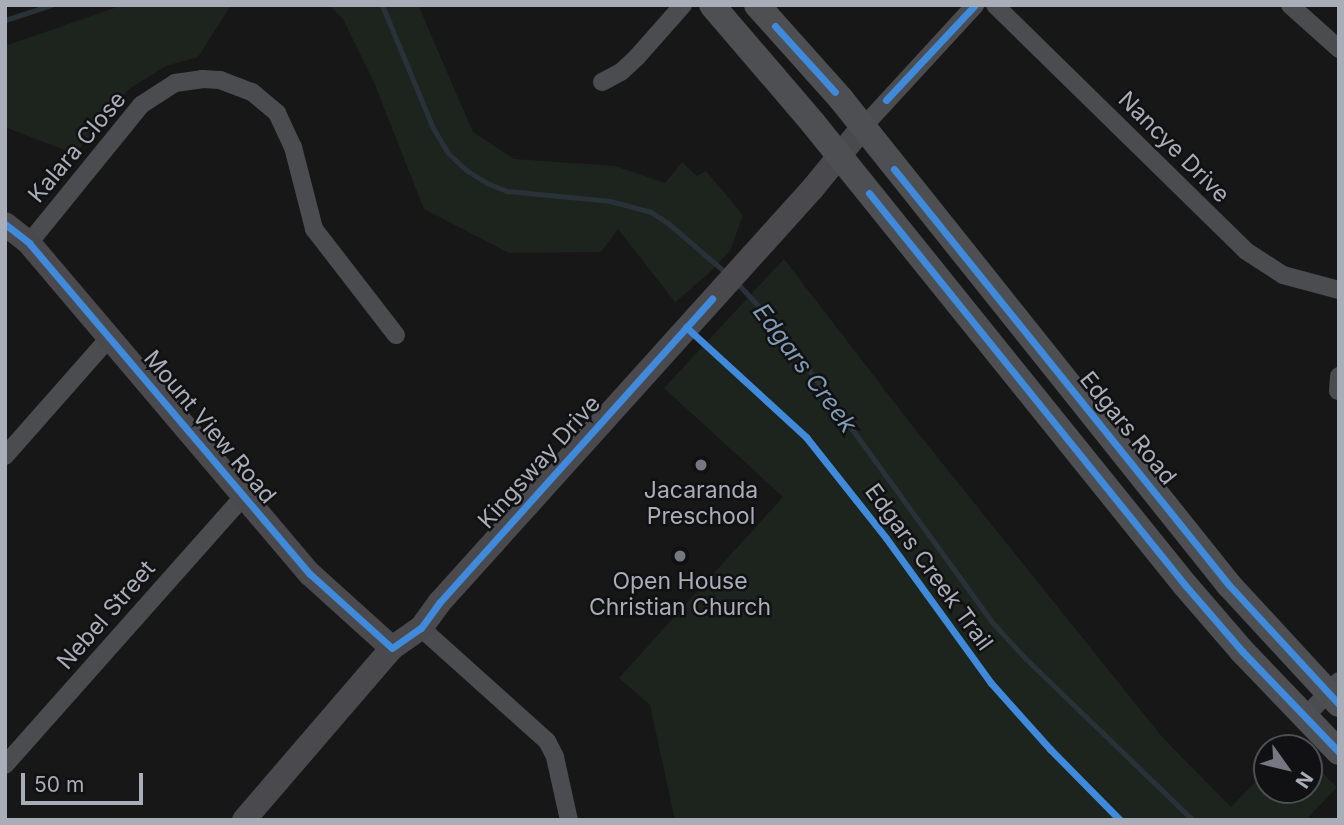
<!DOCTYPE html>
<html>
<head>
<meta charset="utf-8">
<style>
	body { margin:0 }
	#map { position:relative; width:1344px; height:825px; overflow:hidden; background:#171717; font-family:Inter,sans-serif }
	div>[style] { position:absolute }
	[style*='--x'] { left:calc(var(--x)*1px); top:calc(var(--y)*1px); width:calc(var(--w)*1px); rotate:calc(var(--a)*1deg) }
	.green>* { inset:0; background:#1d241e }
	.stream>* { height:5px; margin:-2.5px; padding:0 2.5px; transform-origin:2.5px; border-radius:2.5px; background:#2a3239 }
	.street>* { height:18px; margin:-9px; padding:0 9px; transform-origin:9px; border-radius:9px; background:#4b4c50 }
	.secondary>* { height:24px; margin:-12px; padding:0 12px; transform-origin:12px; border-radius:12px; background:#4a4a4e }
	.primary>* { height:26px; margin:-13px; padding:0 13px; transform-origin:13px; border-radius:13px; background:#4d4f52 }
	.cycleway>* { height:7px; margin:-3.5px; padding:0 3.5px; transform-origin:3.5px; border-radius:3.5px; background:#408adc }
	.dots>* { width:19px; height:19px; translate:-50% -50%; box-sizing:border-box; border:4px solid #111113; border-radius:50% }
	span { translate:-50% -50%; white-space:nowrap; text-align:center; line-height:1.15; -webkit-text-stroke:5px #111113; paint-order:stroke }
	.street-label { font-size:23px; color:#a8adb8 }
	.poi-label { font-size:23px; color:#a8adb8 }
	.water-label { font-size:24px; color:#7f9bb3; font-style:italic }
	.frame { position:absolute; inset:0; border:7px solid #a8adb8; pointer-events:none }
	.north { position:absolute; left:1253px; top:734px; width:70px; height:70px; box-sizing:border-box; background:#111113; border:2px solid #4d4f55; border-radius:50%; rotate:124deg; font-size:19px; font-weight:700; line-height:28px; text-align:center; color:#a8adb8 }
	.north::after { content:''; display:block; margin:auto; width:24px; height:32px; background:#757880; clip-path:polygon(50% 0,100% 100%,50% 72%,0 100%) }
	.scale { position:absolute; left:21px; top:773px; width:122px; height:32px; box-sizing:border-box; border:4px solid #a8adb8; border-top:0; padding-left:9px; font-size:21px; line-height:24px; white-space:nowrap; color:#a8adb8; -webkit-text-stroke:5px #111113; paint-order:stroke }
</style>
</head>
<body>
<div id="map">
	<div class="green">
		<div style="clip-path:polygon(123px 5px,231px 5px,198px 57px,166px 66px,129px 89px,75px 154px,5px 127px,5px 46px)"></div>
		<div style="clip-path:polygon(329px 5px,418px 5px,473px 132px,514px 159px,615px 166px,665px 183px,682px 162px,697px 176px,706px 171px,743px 215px,730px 251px,707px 275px,675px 302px,618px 229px,601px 252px,509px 253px,424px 209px,373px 80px,343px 19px)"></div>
		<div style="clip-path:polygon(784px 259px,914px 428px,1163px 738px,1231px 807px,1267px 770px,1267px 790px,1309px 790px,1309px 760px,1337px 787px,1306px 820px,675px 820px,650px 705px,619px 678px,783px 497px,664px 388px)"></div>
	</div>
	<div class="stream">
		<div style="--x:382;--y:5;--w:133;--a:67.5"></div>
		<div style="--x:433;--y:128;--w:29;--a:59"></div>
		<div style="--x:448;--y:153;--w:25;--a:43"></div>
		<div style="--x:466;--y:170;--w:25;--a:32"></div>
		<div style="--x:487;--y:183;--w:22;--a:22"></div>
		<div style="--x:507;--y:191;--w:103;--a:5.5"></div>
		<div style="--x:610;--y:201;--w:42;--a:15"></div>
		<div style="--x:651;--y:212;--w:20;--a:33"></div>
		<div style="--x:668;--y:223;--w:78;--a:40.8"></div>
		<div style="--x:5;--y:20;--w:48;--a:-18.1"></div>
		<div style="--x:737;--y:283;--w:59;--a:47.1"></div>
		<div style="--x:777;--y:326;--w:364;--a:54"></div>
		<div style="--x:991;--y:621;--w:50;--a:47.4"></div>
		<div style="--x:1025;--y:658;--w:233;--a:44"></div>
	</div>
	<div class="street">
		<div style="--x:995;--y:5;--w:351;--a:44.4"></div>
		<div style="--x:1246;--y:251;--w:44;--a:33"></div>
		<div style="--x:1283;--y:275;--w:58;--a:15"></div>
		<div style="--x:1290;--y:5;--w:66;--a:41.9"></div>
		<div style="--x:602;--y:82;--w:21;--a:-28"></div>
		<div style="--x:621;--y:72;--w:22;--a:-43"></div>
		<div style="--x:637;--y:57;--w:69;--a:-48.5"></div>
		<div style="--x:863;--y:127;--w:166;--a:-47.4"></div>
		<div style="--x:29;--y:243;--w:178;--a:-50.9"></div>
		<div style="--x:141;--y:105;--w:40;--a:-32.9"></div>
		<div style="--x:175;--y:83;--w:27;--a:-8"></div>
		<div style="--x:202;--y:79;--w:18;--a:3"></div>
		<div style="--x:220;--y:80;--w:34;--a:21"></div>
		<div style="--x:252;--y:92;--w:33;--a:40"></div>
		<div style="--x:277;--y:113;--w:38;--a:65"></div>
		<div style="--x:293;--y:147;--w:85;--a:75.6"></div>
		<div style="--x:314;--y:229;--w:134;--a:52.3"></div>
		<div style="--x:1338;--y:391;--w:15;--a:-86"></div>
		<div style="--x:5;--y:456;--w:157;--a:-48.6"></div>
		<div style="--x:421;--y:628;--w:169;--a:41.9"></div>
		<div style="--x:547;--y:741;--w:18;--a:63"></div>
		<div style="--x:555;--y:757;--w:65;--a:77.5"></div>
		<div style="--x:1304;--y:718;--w:51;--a:-46.6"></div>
		<div style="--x:5;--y:765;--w:358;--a:-48.4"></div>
	</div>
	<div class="secondary">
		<div style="--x:5;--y:224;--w:31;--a:38"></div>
		<div style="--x:29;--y:243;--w:434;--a:49.7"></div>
		<div style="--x:310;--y:574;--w:110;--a:42.1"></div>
		<div style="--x:244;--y:820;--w:227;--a:-49.3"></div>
		<div style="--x:392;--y:648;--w:35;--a:-35"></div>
		<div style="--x:421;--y:628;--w:31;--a:-54"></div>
		<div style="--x:439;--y:603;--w:559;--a:-47.97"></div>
		<div style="--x:813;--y:188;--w:79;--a:-50.7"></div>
	</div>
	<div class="primary">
		<div style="--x:712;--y:5;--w:155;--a:49.4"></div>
		<div style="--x:813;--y:123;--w:593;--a:51.16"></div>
		<div style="--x:1185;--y:585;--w:87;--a:49.2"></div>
		<div style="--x:1242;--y:651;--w:140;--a:46.2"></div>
		<div style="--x:757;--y:5;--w:126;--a:48.2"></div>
		<div style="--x:841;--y:99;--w:622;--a:51.4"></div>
		<div style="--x:1229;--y:585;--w:162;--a:47.3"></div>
	</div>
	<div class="cycleway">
		<div style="--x:775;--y:26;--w:89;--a:47.7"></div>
		<div style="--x:886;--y:100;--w:130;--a:-46.9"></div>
		<div style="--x:894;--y:169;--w:534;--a:51.16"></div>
		<div style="--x:1229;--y:585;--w:162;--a:47.3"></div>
		<div style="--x:869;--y:193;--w:504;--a:51.13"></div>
		<div style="--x:1185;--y:585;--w:87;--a:49.2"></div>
		<div style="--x:1242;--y:651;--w:140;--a:46.2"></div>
		<div style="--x:5;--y:224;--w:31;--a:38"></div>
		<div style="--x:29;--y:243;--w:434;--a:49.7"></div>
		<div style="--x:310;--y:574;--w:110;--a:42.1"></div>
		<div style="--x:392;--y:648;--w:35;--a:-35"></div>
		<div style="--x:421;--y:628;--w:31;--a:-54"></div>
		<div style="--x:439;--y:603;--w:409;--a:-48.1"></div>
		<div style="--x:686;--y:327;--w:163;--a:42.5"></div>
		<div style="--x:806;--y:437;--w:129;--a:51.6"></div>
		<div style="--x:886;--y:538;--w:179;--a:54.1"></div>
		<div style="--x:991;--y:683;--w:89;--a:48.2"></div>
		<div style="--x:1050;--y:749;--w:100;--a:45.4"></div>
	</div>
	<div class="dots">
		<div style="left:701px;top:465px;background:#757880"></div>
		<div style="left:680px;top:556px;background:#757880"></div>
	</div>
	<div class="street-label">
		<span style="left:77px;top:147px;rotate:-50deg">Kalara Close</span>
		<span style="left:1174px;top:147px;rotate:45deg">Nancye Drive</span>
		<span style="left:210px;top:427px;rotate:50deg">Mount View Road</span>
		<span style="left:1128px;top:428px;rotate:51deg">Edgars Road</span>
		<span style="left:539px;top:462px;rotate:-48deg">Kingsway Drive</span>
		<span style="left:929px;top:567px;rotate:54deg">Edgars Creek Trail</span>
		<span style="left:106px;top:615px;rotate:-49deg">Nebel Street</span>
	</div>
	<div class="poi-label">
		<span style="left:701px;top:503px">Jacaranda<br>Preschool</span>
		<span style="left:680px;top:594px">Open House<br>Christian Church</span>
	</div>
	<div class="water-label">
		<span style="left:805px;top:368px;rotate:53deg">Edgars Creek</span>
	</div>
	<div class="frame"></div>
	<div class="north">N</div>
	<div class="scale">50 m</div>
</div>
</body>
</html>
